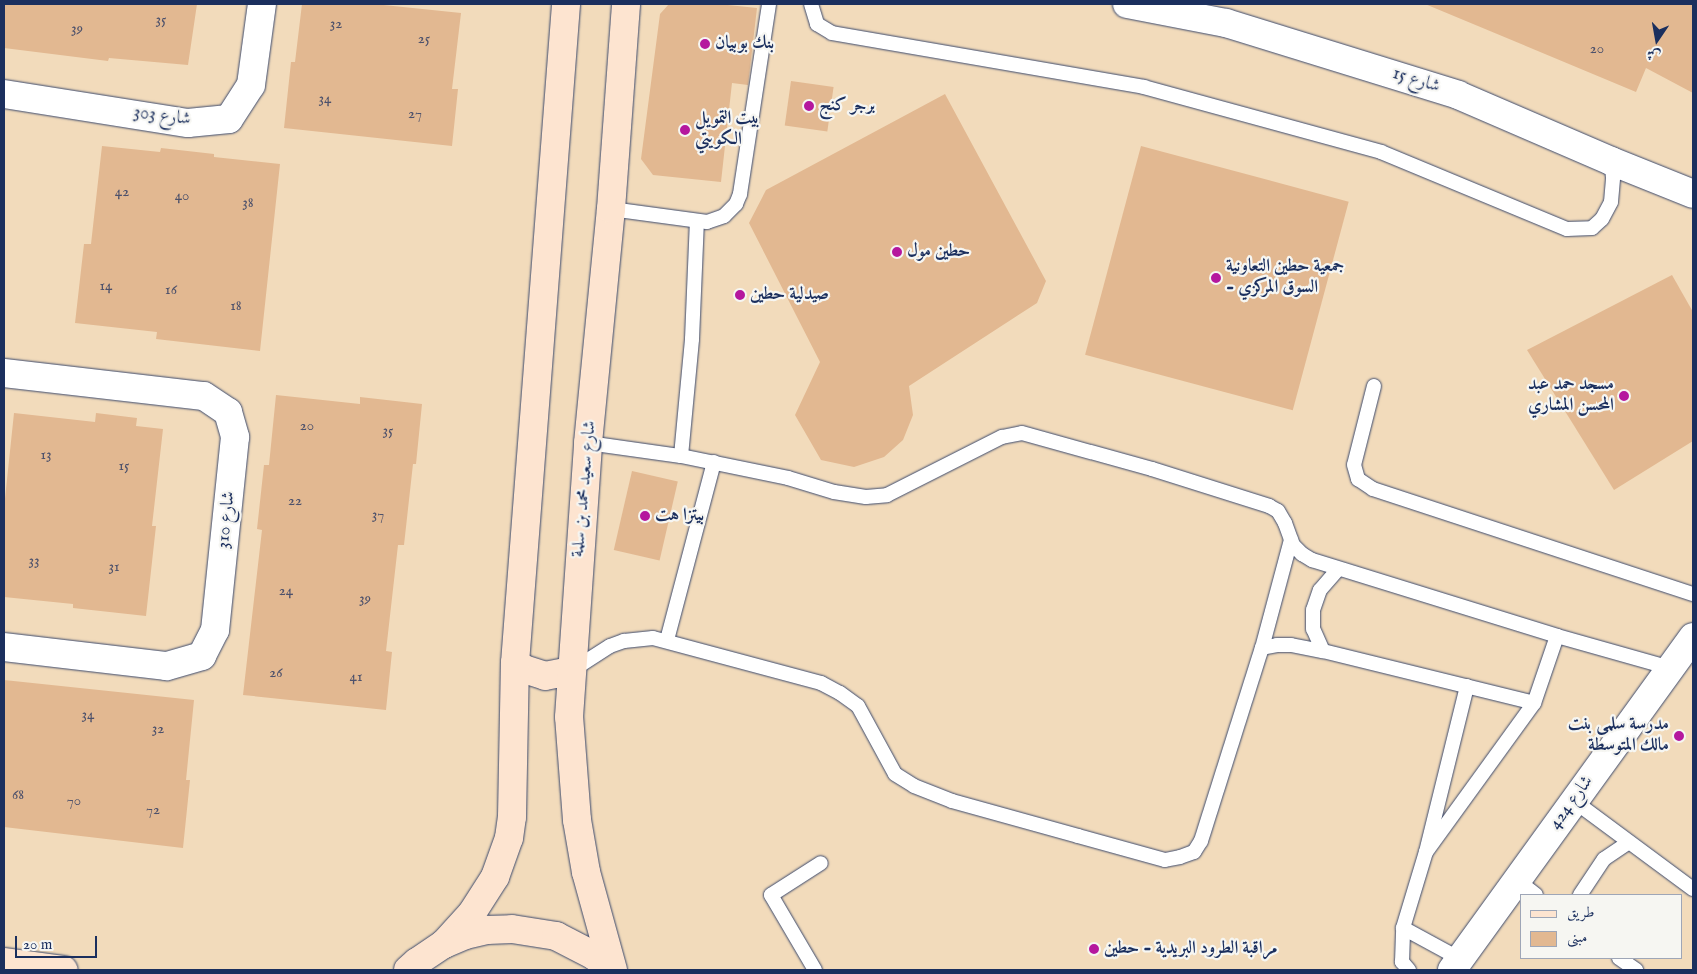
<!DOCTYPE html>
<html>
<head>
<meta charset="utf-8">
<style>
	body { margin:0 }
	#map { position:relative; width:1697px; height:974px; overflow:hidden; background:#f2dbbb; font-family:"IM FELL English",Amiri,serif }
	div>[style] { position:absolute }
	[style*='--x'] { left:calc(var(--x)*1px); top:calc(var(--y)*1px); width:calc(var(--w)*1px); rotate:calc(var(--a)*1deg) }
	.building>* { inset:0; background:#e2b891; transform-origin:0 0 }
	.roads { filter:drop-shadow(0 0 1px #3b496c) drop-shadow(0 0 1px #3b496c) }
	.lane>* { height:14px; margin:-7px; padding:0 7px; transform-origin:7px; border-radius:7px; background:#fff }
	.street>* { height:28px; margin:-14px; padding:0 14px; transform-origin:14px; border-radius:14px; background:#fff }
	.secondary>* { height:28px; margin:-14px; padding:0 14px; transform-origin:14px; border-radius:14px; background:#fde4d0 }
	.dots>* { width:14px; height:14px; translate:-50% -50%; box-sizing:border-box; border:2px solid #f6f6f2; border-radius:50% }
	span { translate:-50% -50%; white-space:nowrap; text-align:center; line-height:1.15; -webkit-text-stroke:4.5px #f6f6f2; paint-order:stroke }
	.number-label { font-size:15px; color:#4d516b }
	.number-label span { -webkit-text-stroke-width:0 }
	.poi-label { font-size:18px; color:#1b2f5e; font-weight:700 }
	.left { translate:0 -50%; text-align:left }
	.right { translate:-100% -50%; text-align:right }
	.street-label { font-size:18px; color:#1b2f5e }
	.frame { position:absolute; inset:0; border:5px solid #1b2f5e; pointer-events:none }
	.legend { position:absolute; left:1520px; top:894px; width:162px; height:65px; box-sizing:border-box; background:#f6f6f2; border:1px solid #9ea6b7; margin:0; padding:6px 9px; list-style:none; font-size:15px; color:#1b2f5e }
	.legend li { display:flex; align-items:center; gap:10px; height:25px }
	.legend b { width:25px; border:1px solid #9ea6b7 }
	.north { position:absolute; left:1632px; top:15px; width:50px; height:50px; -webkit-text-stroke:4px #f6f6f2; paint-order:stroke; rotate:192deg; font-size:14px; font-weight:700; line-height:20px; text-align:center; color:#1b2f5e }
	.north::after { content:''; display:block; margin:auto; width:18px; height:22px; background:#1b2f5e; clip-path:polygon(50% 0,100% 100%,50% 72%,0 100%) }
	.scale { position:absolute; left:15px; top:936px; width:82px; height:22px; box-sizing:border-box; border:2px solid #1b2f5e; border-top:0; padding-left:6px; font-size:15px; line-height:18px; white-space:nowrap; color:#1b2f5e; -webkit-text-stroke:4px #f6f6f2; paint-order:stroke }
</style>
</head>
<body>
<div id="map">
	<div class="building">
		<div style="clip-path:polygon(4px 4px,197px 4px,188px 65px,109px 58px,108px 61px,4px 48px)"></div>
		<div style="clip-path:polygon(302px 4px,374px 4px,461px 13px,452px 89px,458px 89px,452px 146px,284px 128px,291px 62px,295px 62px)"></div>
		<div style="clip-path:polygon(669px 4px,718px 4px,757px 8px,748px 85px,732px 83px,721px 182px,653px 175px,641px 159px,660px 14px)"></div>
		<div style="clip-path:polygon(1425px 4px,1693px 4px,1693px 93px,1646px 68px,1636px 92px)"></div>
		<div style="left:791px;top:81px;width:43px;height:45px;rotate:8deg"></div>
		<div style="clip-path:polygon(945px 94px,1046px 281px,1037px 303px,909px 386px,913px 415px,903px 440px,884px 457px,854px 467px,821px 460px,795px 415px,820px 362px,749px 223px,766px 190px)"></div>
		<div style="clip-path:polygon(102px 146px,160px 152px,161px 148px,214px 154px,214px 157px,280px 164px,260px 351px,156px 339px,157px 332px,75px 323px,84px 244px,91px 244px)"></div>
		<div style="left:1141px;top:146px;width:215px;height:216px;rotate:15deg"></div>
		<div style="clip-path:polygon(1672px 275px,1693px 312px,1693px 441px,1614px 490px,1527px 350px)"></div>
		<div style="clip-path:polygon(276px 395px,360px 404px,360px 397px,422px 404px,416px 464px,413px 464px,404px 545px,398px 545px,386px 651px,392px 652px,386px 710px,243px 695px,262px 530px,257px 529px,264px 465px,269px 465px)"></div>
		<div style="clip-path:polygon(14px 413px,95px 422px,96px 413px,137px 418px,136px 426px,163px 429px,152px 526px,156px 526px,146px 616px,73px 608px,73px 604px,4px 597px,4px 508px)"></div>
		<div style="left:632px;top:471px;width:47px;height:81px;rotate:13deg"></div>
		<div style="clip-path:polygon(4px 680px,194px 700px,186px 780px,190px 780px,183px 848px,4px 827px)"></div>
	</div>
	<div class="roads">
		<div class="lane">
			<div style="--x:811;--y:4;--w:21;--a:73"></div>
			<div style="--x:817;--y:24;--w:17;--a:31"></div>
			<div style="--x:832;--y:33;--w:317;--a:9.8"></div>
			<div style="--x:1144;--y:87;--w:246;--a:15.3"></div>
			<div style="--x:1381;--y:152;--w:201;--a:22.5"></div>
			<div style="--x:1567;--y:229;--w:25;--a:-2"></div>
			<div style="--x:1592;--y:228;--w:13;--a:-42"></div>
			<div style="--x:1602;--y:219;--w:19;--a:-62"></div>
			<div style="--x:1611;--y:202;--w:25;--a:-85"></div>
			<div style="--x:1613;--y:177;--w:16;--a:-97"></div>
			<div style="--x:611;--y:209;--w:97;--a:7.7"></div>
			<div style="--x:707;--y:222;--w:18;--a:-19"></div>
			<div style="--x:724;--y:216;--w:17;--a:-45"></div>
			<div style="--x:736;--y:204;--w:11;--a:-68"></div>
			<div style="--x:740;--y:194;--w:192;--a:-81.3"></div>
			<div style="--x:1374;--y:386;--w:81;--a:104.2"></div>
			<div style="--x:1354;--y:465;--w:15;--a:74"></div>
			<div style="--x:1358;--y:479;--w:18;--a:34"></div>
			<div style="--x:1373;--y:489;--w:337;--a:18.2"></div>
			<div style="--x:588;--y:443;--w:94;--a:8"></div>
			<div style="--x:681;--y:456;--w:109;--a:11.6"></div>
			<div style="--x:788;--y:478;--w:48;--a:16.9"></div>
			<div style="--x:834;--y:492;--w:32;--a:9"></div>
			<div style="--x:866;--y:497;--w:21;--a:-5"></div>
			<div style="--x:887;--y:495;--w:129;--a:-26.8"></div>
			<div style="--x:1002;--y:437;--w:20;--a:-11"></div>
			<div style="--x:1022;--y:433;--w:135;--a:15.5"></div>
			<div style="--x:1152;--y:469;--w:123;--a:17.5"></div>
			<div style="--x:1269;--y:506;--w:10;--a:29"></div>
			<div style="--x:1278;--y:511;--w:14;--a:60"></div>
			<div style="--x:1285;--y:523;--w:23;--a:70"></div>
			<div style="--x:1293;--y:545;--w:13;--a:45"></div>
			<div style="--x:1302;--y:554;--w:12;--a:31"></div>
			<div style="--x:1312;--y:560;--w:257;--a:17.2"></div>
			<div style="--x:1557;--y:636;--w:71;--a:108.9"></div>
			<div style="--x:1534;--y:703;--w:184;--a:125.9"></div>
			<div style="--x:681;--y:456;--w:118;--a:-84.6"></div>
			<div style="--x:692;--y:339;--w:117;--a:-87.6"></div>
			<div style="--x:1557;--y:636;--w:117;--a:15.8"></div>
			<div style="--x:667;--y:640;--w:184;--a:-75.2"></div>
			<div style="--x:1262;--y:648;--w:15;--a:-11"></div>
			<div style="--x:1277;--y:645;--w:14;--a:0"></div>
			<div style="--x:1291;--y:645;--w:33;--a:11"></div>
			<div style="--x:1323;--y:651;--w:217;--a:13.8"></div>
			<div style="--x:1323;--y:651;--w:24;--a:-114"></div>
			<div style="--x:1313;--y:629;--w:19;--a:-90"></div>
			<div style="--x:1313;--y:610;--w:21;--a:-71"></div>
			<div style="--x:1320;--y:590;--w:28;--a:-49"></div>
			<div style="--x:571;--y:671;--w:46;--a:-32.7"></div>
			<div style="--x:610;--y:646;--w:15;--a:-20"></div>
			<div style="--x:624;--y:641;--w:29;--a:-6"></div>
			<div style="--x:653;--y:638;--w:174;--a:15"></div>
			<div style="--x:821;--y:683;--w:21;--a:28"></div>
			<div style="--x:840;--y:693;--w:22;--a:36"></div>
			<div style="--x:858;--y:706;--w:77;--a:61.4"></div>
			<div style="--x:895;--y:774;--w:22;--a:32"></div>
			<div style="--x:914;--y:786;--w:41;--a:21.5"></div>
			<div style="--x:952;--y:801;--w:131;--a:15.5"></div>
			<div style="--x:1078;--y:836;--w:90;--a:15.4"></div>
			<div style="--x:1165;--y:860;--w:15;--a:-11"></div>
			<div style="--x:1180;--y:857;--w:15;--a:-20"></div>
			<div style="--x:1194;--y:852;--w:13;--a:-58"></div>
			<div style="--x:1201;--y:841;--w:202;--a:-72.5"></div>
			<div style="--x:1262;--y:648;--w:112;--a:-75"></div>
			<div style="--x:1574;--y:801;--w:148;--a:36.5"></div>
			<div style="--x:1517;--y:880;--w:24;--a:38"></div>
			<div style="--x:1580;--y:895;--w:43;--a:-56.3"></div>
			<div style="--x:1604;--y:859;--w:29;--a:-34"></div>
			<div style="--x:1403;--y:928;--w:65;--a:28.5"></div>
			<div style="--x:1619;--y:958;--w:21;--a:35"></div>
			<div style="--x:815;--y:970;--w:87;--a:-120.4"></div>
			<div style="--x:771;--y:895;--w:59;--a:-32.6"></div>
			<div style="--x:1409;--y:970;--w:11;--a:-131"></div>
			<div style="--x:1402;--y:962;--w:34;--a:-88"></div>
			<div style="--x:1403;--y:928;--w:79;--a:-73.2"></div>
			<div style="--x:1426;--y:852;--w:171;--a:-76.1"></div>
		</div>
		<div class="street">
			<div style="--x:1127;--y:4;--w:101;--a:10.9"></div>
			<div style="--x:1226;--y:23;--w:243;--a:17.2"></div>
			<div style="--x:1458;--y:95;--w:167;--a:23.3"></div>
			<div style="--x:1611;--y:161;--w:88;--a:21.9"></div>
			<div style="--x:4;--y:94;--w:186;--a:9"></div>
			<div style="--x:188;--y:123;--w:41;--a:-5.6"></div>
			<div style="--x:229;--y:119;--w:40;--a:-57.1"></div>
			<div style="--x:251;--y:85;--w:82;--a:-82.3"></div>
			<div style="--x:4;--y:373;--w:201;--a:6.6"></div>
			<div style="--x:204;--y:396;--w:29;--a:34"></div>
			<div style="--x:228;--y:412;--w:26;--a:74"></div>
			<div style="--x:235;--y:437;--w:194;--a:95.9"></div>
			<div style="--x:215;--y:630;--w:29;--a:117"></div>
			<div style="--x:202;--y:656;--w:37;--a:164"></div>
			<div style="--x:166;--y:666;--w:163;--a:-173.3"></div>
			<div style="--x:1452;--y:970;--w:411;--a:-54.1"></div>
		</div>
		<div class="secondary">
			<div style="--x:515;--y:663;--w:11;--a:34"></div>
			<div style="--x:524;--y:669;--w:22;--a:18"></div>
			<div style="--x:545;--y:676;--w:26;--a:-11"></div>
			<div style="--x:444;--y:944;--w:42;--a:-47.9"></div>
			<div style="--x:472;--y:913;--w:43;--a:-57.4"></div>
			<div style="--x:495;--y:877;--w:41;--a:-70.3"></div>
			<div style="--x:509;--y:838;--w:21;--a:-82"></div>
			<div style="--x:512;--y:817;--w:154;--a:-88.9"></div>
			<div style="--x:515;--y:663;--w:661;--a:-85.57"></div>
			<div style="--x:4;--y:962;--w:60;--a:7.7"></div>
			<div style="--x:408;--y:970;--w:12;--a:-42"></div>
			<div style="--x:417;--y:962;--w:32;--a:-34"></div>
			<div style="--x:444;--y:944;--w:23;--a:-23"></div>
			<div style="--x:465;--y:935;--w:23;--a:-13"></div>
			<div style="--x:487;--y:930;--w:25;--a:-2"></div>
			<div style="--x:512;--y:929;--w:45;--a:9"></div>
			<div style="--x:556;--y:936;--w:42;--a:27.2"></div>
			<div style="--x:593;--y:955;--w:24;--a:38"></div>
			<div style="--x:613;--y:970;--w:102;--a:-105.4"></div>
			<div style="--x:586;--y:872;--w:53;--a:-99.8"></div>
			<div style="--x:577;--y:820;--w:103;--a:-94.4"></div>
			<div style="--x:569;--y:717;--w:275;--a:-86"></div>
			<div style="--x:588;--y:443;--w:235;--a:-84.4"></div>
			<div style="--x:611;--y:209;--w:206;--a:-85.8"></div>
		</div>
	</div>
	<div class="dots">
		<div style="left:705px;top:44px;background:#b5179e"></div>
		<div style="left:809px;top:106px;background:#b5179e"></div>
		<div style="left:685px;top:130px;background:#b5179e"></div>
		<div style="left:897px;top:252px;background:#b5179e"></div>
		<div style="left:1216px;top:278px;background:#b5179e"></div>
		<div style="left:740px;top:295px;background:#b5179e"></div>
		<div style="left:1624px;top:396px;background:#b5179e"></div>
		<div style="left:645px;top:516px;background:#b5179e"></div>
		<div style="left:1679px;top:736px;background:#b5179e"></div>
		<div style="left:1094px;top:949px;background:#b5179e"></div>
	</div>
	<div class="number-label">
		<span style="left:161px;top:20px">35</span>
		<span style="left:336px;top:24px">32</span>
		<span style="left:77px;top:29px">39</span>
		<span style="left:424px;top:39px">25</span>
		<span style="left:1597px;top:49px">20</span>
		<span style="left:325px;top:99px">34</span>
		<span style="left:415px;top:114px">27</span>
		<span style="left:122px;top:192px">42</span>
		<span style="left:182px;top:196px">40</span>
		<span style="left:248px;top:203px">38</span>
		<span style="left:106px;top:286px">14</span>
		<span style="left:171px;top:290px">16</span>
		<span style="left:236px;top:306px">18</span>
		<span style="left:307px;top:426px">20</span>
		<span style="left:388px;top:431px">35</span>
		<span style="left:46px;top:455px">13</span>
		<span style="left:124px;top:466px">15</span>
		<span style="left:295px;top:501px">22</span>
		<span style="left:378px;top:515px">37</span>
		<span style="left:34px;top:561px">33</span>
		<span style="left:114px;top:567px">31</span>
		<span style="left:286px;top:591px">24</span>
		<span style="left:365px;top:599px">39</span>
		<span style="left:276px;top:673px">26</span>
		<span style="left:356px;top:677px">41</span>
		<span style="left:88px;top:715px">34</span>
		<span style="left:158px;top:729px">32</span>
		<span style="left:18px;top:795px">68</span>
		<span style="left:74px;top:801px">70</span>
		<span style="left:153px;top:810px">72</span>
	</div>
	<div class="poi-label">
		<span class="left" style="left:715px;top:44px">بنك بوبيان</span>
		<span class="left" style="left:819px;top:106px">برجر كنج</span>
		<span class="left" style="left:695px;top:130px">بيت التمويل<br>الكويتي</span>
		<span class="left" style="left:907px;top:252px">حطين مول</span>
		<span class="left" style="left:1226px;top:278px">جمعية حطين التعاونية<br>- السوق المركزي</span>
		<span class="left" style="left:750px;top:295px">صيدلية حطين</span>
		<span class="right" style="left:1614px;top:396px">مسجد حمد عبد<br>المحسن المشاري</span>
		<span class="left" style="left:655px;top:516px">بيتزا هت</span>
		<span class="right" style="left:1669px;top:736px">مدرسة سلمى بنت<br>مالك المتوسطة</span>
		<span class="left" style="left:1104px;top:949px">مراقبة الطرود البريدية - حطين</span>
	</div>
	<div class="street-label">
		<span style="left:1416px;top:81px;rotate:17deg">شارع 15</span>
		<span style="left:162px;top:117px;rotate:7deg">شارع 303</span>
		<span style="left:585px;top:489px;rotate:-85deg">شارع سعيد محمد بن سلمة</span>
		<span style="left:227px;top:520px;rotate:-84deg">شارع 310</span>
		<span style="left:1572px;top:803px;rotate:-54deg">شارع 424</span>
	</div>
	<div class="frame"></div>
	<ul class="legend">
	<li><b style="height:6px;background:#fde4d0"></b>طريق</li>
	<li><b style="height:14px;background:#e2b891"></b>مبنى</li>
	</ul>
	<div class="north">ش</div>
	<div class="scale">20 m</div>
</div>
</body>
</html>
